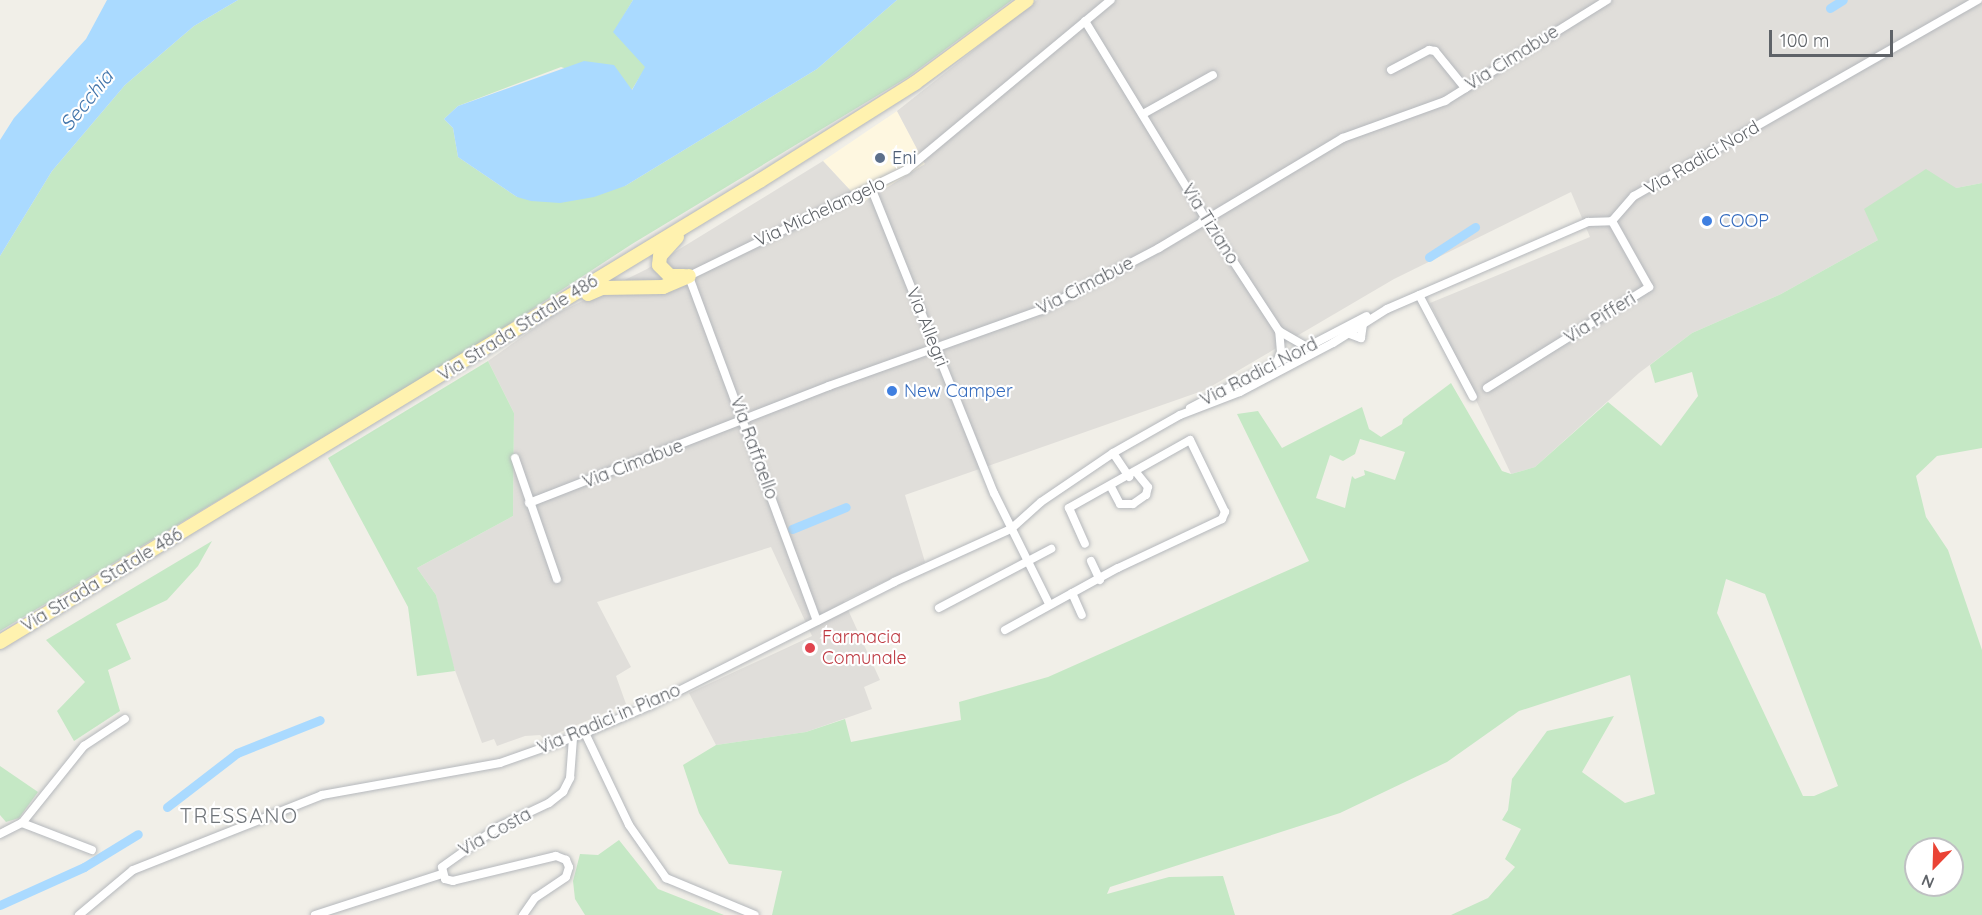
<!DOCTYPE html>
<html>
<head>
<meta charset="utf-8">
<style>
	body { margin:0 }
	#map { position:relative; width:1982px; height:915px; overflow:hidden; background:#f1efe8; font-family:Quicksand,sans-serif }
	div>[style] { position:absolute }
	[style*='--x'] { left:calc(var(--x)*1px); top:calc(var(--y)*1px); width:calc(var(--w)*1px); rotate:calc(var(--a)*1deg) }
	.commercial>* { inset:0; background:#fef7e0 }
	.industrial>* { inset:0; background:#e0deda }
	.green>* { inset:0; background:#c5e8c5 }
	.water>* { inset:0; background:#aadaff }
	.canal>* { height:9px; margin:-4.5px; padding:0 4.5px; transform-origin:4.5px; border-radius:4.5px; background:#aadaff }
	.roads { filter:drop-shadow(0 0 2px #b5b8bc) drop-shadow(0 0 2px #b5b8bc) }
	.minor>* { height:8px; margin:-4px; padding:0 4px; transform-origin:4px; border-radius:4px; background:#fff }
	.primary>* { height:14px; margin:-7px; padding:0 7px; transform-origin:7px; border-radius:7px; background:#fff2af }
	.dots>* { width:16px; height:16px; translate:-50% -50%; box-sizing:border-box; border:3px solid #fff; border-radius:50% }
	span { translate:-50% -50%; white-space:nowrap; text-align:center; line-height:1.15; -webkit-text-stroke:4.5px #fff; paint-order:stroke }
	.street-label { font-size:18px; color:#5f6368 }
	.service-label { font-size:18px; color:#4e5e75 }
	.left { translate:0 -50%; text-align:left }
	.shop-label { font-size:18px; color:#366cbe }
	.health-label { font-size:18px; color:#be3a42 }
	.water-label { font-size:20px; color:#4174aa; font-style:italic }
	.quarter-label { font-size:21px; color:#70757a; letter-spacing:1.5px }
	.north { position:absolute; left:1904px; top:837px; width:60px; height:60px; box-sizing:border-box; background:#fff; border:2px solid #bfc1c3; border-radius:50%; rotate:203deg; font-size:16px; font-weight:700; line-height:24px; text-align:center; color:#5f6368 }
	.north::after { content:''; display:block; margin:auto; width:21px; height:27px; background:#ea4335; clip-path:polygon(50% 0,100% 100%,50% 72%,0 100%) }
	.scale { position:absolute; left:1769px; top:30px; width:124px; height:27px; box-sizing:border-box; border:3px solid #5f6368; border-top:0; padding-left:8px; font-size:18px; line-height:21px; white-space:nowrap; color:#5f6368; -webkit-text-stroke:4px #fff; paint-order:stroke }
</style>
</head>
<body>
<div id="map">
	<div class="commercial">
		<div style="clip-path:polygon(897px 111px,925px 164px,862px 203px,823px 161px)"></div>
	</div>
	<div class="industrial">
		<div style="clip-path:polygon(1037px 0,1982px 0,1982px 183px,1956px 188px,1878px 240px,1781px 294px,1692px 333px,1639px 373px,1535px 467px,1511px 474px,1430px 303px,1590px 237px,1571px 192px,1394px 279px,1205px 390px,905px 495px,925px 562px,844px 601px,880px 680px,864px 687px,872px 709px,806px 732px,716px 745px,689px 693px,812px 636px,771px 547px,597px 602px,631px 667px,616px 676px,626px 704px,544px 739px,540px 735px,525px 736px,497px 746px,494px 739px,482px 743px,446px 646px,436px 595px,417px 568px,513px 516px,514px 413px,488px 361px,550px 317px,647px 269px,823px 161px,862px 203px,925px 164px,897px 111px)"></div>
	</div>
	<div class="green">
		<div style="clip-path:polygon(238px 0,633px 0,614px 32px,646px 67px,631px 91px,561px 67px,458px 106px,444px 119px,453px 128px,458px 157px,517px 197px,625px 186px,817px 69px,897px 0,1012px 0,908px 77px,632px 244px,476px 346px,0 631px,0 256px,52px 171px,125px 85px,194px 26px)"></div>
		<div style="clip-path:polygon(evenodd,1926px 169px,1956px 188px,1982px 183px,1982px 448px,1937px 456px,1916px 476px,1926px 517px,1948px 550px,1982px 650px,1982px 915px,1451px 915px,1488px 898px,1515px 867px,1505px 859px,1521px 829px,1502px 820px,1508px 810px,1512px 779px,1547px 731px,1614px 716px,1582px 772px,1625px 803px,1655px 794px,1630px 675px,1519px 711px,1447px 762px,1340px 813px,1110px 887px,1107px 894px,1169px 877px,1223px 876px,1235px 915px,772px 915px,782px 871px,729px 864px,699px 813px,683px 765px,716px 745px,806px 732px,845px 719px,851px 742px,961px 720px,959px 702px,1048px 677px,1309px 561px,1237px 414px,1258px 411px,1282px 448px,1362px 407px,1369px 429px,1381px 437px,1402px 424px,1403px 419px,1451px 383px,1502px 471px,1511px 474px,1535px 467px,1608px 402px,1661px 446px,1698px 396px,1692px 372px,1655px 383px,1650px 365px,1692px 333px,1781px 294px,1878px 240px,1864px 209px,1926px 169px,1360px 439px,1405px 452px,1395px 480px,1364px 470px,1365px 475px,1355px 479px,1352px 476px,1345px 508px,1316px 498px,1330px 455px,1343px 461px,1355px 454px,1360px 439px,1926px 169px,1726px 579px,1765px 594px,1838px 786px,1814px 796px,1803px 796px,1717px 613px,1726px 579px,1926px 169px,1916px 849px,1952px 849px,1952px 885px,1916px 885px,1916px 849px)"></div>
		<div style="clip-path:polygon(488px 361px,514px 413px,513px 516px,417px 568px,436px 595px,455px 671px,417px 676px,408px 607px,328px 458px)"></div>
		<div style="clip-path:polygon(212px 541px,198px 566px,167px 600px,116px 624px,131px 659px,108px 670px,120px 711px,74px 741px,57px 711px,85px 682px,46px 640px)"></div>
		<div style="clip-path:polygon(0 766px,38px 792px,19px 818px,6px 822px,0 815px)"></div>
		<div style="clip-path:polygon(619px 840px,658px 889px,724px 915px,585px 915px,575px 899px,573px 881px,580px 854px,598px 855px)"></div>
	</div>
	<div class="water">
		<div style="clip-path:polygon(107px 0,238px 0,194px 26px,125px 85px,52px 171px,0 256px,0 140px,14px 118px,86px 39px)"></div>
		<div style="clip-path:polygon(633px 0,897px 0,817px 69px,625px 186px,594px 197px,560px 203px,531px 201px,517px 197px,458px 157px,453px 128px,444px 119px,458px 106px,584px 61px,614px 65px,632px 90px,645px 67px,613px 32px)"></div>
	</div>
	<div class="canal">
		<div style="--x:1830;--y:8;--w:15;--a:-32"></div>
		<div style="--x:1429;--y:257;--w:55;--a:-33.1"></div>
		<div style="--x:792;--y:529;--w:58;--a:-22.2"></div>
		<div style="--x:167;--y:807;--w:88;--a:-37.6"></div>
		<div style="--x:237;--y:753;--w:89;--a:-21.7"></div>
		<div style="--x:0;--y:905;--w:92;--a:-24.3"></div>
		<div style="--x:84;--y:867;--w:63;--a:-31.4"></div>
	</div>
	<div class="roads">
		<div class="minor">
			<div style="--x:1085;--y:21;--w:234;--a:58.6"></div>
			<div style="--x:1207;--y:221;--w:131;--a:56.8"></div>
			<div style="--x:1279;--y:331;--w:32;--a:30"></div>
			<div style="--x:1391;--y:70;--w:43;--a:-27.8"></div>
			<div style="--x:1429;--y:50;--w:6;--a:9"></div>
			<div style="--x:1435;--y:51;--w:48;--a:51"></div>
			<div style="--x:1143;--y:114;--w:80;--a:-29.1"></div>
			<div style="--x:872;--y:190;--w:327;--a:68.1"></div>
			<div style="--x:994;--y:493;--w:124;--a:63.6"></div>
			<div style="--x:1419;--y:295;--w:115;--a:62.1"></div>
			<div style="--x:1347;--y:333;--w:15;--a:20"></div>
			<div style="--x:1361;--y:338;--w:14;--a:-82"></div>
			<div style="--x:1277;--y:362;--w:11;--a:-68"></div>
			<div style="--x:1281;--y:352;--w:21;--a:-95"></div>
			<div style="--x:1487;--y:388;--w:191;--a:-31.9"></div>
			<div style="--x:1649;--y:287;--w:76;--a:-119.3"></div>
			<div style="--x:1190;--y:408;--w:199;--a:-27.5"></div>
			<div style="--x:1113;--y:453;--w:29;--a:56"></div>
			<div style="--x:515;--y:458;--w:128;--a:70.9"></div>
			<div style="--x:1111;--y:487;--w:19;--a:62"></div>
			<div style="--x:1120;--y:504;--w:13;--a:0"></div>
			<div style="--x:1133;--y:504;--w:16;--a:-35"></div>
			<div style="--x:1146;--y:495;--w:8;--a:-76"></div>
			<div style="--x:1148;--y:487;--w:19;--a:-129"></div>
			<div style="--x:529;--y:503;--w:322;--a:-21.3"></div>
			<div style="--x:829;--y:386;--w:225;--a:-19.7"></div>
			<div style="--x:1041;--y:310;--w:133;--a:-27.7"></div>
			<div style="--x:1159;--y:248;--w:214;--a:-30.9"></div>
			<div style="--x:1343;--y:138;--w:109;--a:-19.9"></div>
			<div style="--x:1445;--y:101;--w:191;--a:-31.9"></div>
			<div style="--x:1091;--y:561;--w:21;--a:65"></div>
			<div style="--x:1072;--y:593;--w:24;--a:66"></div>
			<div style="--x:939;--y:608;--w:127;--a:-27.8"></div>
			<div style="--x:817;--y:621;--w:368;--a:-110.4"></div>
			<div style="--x:689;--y:276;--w:242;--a:-26"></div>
			<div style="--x:906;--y:170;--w:266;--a:-39.7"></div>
			<div style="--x:1005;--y:630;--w:129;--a:-28.8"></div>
			<div style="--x:1118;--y:568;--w:115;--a:-25.2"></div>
			<div style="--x:1222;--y:519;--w:8;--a:-67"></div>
			<div style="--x:1225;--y:512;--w:80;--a:-115.9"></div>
			<div style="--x:1190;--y:440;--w:139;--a:150.7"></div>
			<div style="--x:1069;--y:508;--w:39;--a:66"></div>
			<div style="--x:585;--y:733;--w:102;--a:64.4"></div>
			<div style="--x:629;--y:825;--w:65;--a:55.1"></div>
			<div style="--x:666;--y:878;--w:96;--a:22.6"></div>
			<div style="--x:22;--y:823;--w:75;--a:21.1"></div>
			<div style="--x:0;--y:834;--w:25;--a:-27"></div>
			<div style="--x:22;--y:823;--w:99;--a:-51.2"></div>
			<div style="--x:84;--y:746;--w:49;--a:-33.4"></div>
			<div style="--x:79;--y:915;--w:70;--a:-39.8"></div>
			<div style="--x:133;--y:870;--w:203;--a:-21.6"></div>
			<div style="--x:322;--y:795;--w:181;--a:-10.2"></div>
			<div style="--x:500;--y:763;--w:90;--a:-19.4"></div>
			<div style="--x:585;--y:733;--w:72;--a:-23"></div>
			<div style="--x:651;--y:705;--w:272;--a:-26.8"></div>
			<div style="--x:894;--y:582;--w:128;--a:-24.4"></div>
			<div style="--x:1011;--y:529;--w:40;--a:-42"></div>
			<div style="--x:1041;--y:502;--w:87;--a:-34.2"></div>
			<div style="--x:1113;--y:453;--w:77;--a:-29.6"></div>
			<div style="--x:1180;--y:415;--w:64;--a:-21"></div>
			<div style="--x:1240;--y:392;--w:105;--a:-27.8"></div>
			<div style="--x:1333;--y:343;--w:64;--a:-32.2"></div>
			<div style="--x:1387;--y:309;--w:219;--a:-23.4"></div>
			<div style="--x:1588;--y:222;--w:24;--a:-2"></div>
			<div style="--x:1612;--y:221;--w:33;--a:-49"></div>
			<div style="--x:1634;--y:196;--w:396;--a:-29.7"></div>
			<div style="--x:315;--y:915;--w:133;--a:-17.9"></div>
			<div style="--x:523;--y:915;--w:21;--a:-55"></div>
			<div style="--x:535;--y:898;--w:37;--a:-34"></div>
			<div style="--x:566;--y:877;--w:10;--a:-73"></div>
			<div style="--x:569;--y:867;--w:8;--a:-113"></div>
			<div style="--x:566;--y:860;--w:11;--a:-158"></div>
			<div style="--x:556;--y:856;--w:106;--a:166.4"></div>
			<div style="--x:453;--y:881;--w:8;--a:-166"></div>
			<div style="--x:445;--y:879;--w:12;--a:-104"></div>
			<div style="--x:442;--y:867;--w:69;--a:-35.5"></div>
			<div style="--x:498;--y:827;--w:56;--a:-25.2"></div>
			<div style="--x:549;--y:803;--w:18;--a:-38"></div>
			<div style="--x:563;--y:792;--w:16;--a:-63"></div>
			<div style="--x:570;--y:778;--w:40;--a:-85.7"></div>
		</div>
		<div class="primary">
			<div style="--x:677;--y:237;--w:25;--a:132"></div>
			<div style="--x:660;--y:256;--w:9;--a:96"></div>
			<div style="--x:659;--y:265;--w:16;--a:45"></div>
			<div style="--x:670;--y:276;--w:14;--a:0"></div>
			<div style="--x:588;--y:294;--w:15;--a:-23"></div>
			<div style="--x:602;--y:288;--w:61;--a:-0.9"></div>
			<div style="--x:663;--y:287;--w:28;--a:-23"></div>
			<div style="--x:0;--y:642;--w:890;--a:-31.26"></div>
			<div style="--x:761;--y:180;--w:182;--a:-32.2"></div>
			<div style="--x:915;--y:83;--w:139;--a:-36.5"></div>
		</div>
	</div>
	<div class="dots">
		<div style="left:880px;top:158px;background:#5c6f8a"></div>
		<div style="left:1707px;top:221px;background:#3f7fe0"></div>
		<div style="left:892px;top:391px;background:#3f7fe0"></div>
		<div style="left:810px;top:648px;background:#e0444e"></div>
	</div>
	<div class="street-label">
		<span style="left:1512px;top:58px;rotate:-32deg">Via Cimabue</span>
		<span style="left:1702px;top:158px;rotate:-30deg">Via Radici Nord</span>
		<span style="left:820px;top:212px;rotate:-25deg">Via Michelangelo</span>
		<span style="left:1210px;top:224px;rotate:58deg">Via Tiziano</span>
		<span style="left:1085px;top:286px;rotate:-27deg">Via Cimabue</span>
		<span style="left:1600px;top:318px;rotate:-32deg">Via Pifferi</span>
		<span style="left:927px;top:327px;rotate:68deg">Via Allegri</span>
		<span style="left:518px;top:328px;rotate:-32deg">Via Strada Statale 486</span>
		<span style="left:1259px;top:372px;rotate:-27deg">Via Radici Nord</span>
		<span style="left:754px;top:448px;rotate:70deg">Via Raffaello</span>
		<span style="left:633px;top:464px;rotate:-21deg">Via Cimabue</span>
		<span style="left:102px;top:580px;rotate:-31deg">Via Strada Statale 486</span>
		<span style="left:609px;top:719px;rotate:-23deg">Via Radici in Piano</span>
		<span style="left:495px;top:832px;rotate:-29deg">Via Costa</span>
	</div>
	<div class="service-label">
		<span class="left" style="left:892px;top:158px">Eni</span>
	</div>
	<div class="shop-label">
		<span class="left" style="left:1719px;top:221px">COOP</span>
		<span class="left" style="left:904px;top:391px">New Camper</span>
	</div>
	<div class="health-label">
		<span class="left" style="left:822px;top:648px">Farmacia<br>Comunale</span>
	</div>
	<div class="water-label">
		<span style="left:86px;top:100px;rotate:-51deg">Secchia</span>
	</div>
	<div class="quarter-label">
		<span style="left:239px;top:815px">TRESSANO</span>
	</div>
	<div class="north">N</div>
	<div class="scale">100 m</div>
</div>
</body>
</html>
